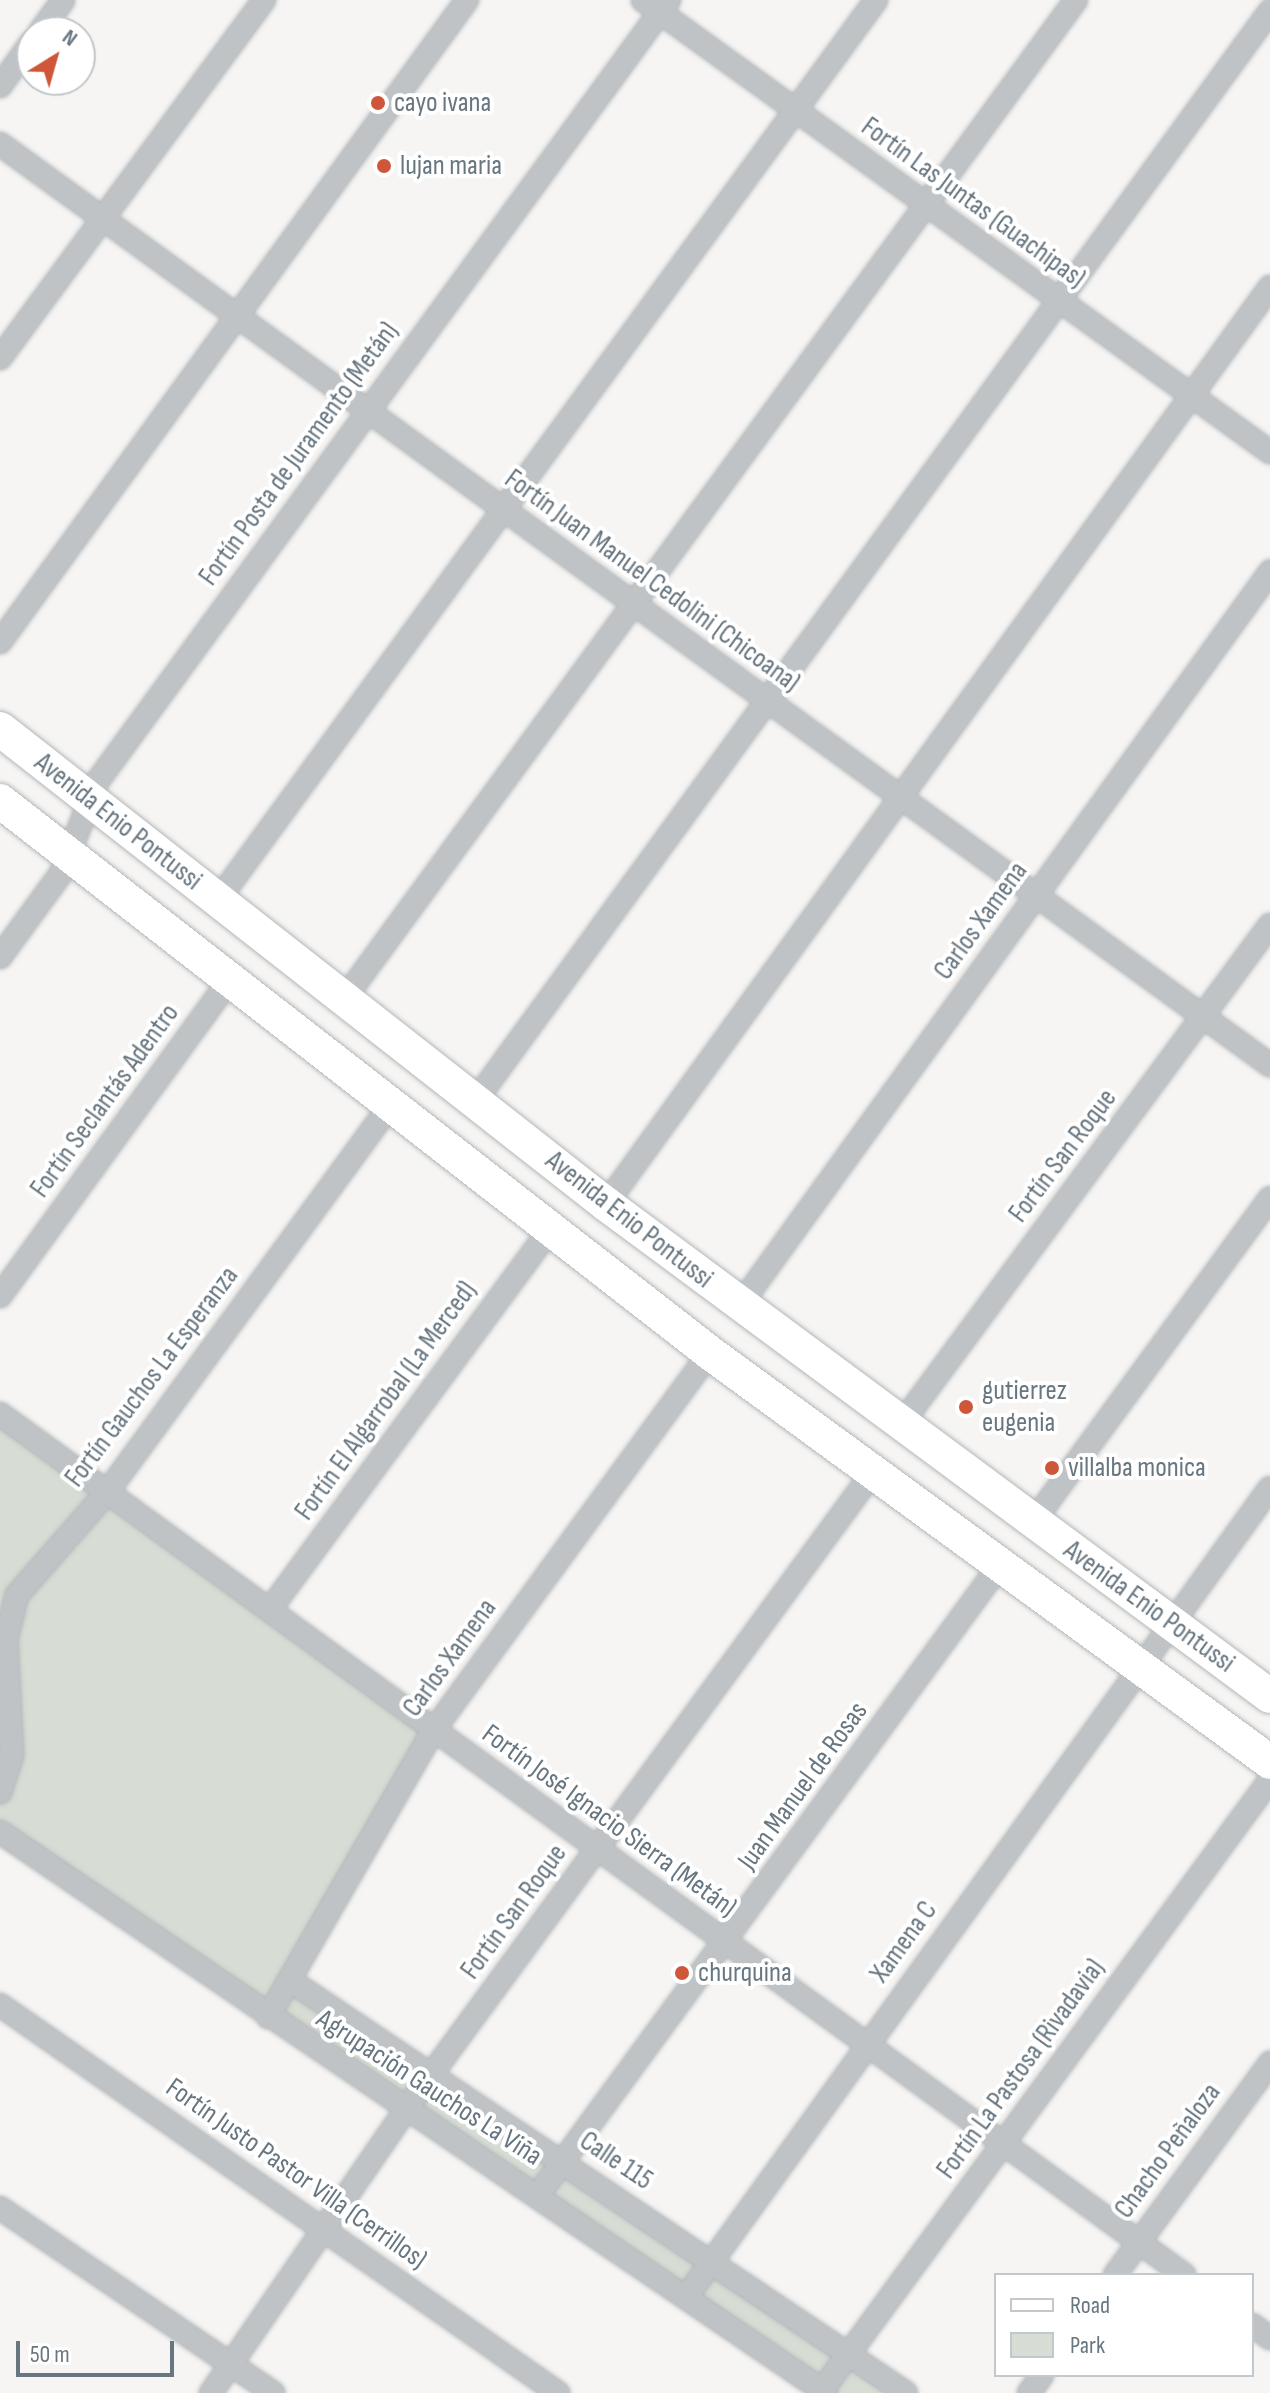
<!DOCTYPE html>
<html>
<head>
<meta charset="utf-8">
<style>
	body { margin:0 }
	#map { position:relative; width:1270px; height:2393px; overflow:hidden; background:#f6f5f3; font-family:"Sofia Sans Condensed",sans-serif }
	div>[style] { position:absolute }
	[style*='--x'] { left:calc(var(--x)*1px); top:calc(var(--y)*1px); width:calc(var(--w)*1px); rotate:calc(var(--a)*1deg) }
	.green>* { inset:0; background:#d7dcd4 }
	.roads { filter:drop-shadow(0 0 2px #b3b7ba) drop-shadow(0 0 2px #b3b7ba) }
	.minor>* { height:22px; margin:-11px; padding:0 11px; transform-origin:11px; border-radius:11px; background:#bfc3c6 }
	.primary>* { height:34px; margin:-17px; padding:0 17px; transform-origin:17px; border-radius:17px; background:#fff }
	.dots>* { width:22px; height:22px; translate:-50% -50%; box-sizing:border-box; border:4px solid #fff; border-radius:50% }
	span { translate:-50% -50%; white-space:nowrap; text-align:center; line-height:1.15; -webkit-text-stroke:8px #fff; paint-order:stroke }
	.poi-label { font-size:28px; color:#687680 }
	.left { translate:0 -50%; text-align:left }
	.street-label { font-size:28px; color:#687680 }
	.legend { position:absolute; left:994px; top:2273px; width:260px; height:104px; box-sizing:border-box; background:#fff; border:2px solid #c3c8cc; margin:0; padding:10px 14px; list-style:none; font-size:24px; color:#687680 }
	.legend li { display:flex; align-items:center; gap:16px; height:40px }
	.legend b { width:40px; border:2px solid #c3c8cc }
	.north { position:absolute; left:16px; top:16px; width:80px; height:80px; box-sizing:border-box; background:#fff; border:2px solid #c3c8cc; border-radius:50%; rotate:37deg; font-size:22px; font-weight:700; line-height:32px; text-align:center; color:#687680 }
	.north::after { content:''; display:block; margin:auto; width:28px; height:36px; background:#ce573a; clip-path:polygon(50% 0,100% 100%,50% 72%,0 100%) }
	.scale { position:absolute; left:16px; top:2341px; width:158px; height:36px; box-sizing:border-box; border:4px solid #687680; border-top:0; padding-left:10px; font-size:24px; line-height:28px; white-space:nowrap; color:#687680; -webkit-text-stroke:6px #fff; paint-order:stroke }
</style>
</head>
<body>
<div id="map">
	<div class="green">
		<div style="clip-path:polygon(0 1418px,428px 1733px,287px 1977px,902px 2393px,833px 2393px,0 1833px)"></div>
	</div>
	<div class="roads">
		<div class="minor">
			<div style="--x:643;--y:0;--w:773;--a:35.79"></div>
			<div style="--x:40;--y:32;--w:39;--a:-54"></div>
			<div style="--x:0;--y:86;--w:54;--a:-54"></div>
			<div style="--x:0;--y:144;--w:1569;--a:35.95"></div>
			<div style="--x:0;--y:358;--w:445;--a:-53.6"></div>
			<div style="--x:0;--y:642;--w:794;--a:-53.97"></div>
			<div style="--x:218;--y:900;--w:1115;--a:-53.83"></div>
			<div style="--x:0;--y:957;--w:105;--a:-53.9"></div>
			<div style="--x:62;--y:872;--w:97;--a:-68.7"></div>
			<div style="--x:97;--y:782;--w:969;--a:-53.82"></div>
			<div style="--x:344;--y:999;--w:1238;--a:-53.77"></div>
			<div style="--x:476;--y:1100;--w:1348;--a:-53.9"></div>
			<div style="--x:606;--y:1204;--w:1132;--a:-54.09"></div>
			<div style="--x:0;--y:1296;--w:392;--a:-54"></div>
			<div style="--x:740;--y:1305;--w:905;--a:-54.13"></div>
			<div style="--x:0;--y:1414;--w:1464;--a:36.02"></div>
			<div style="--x:902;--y:1423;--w:619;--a:-53.54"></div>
			<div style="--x:1033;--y:1522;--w:401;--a:-53.8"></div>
			<div style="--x:271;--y:1608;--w:471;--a:-53.6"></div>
			<div style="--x:0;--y:1792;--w:38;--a:-72"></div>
			<div style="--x:12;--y:1756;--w:117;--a:-92.9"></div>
			<div style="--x:6;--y:1639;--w:45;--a:-76"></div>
			<div style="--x:17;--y:1595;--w:138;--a:-48.8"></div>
			<div style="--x:108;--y:1491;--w:477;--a:-53.8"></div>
			<div style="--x:0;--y:1832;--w:998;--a:34.18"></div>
			<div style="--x:291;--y:1981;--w:740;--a:33.82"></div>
			<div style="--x:0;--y:2005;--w:680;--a:34.81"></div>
			<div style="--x:268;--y:2017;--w:330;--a:-60"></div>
			<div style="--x:433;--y:1731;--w:469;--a:-53.8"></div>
			<div style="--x:538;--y:2195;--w:781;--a:-53.75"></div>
			<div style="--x:0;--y:2208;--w:330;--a:34.1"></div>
			<div style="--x:1115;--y:2275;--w:263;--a:-53.8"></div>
			<div style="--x:687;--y:2296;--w:996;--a:-54.19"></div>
			<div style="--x:1252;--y:2325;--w:22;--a:36"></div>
			<div style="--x:211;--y:2393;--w:345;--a:-55.5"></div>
			<div style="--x:406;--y:2109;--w:790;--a:-53.75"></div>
			<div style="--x:820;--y:2393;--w:760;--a:-53.72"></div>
			<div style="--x:1029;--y:2393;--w:22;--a:-54"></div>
		</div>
		<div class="primary">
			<div style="--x:0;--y:729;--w:770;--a:38.09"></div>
			<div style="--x:606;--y:1204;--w:826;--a:36.54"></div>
			<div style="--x:0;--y:801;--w:899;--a:37.86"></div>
			<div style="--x:710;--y:1353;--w:693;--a:36.14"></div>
		</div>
	</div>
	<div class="dots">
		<div style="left:378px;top:103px;background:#ce573a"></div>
		<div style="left:384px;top:166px;background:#ce573a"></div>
		<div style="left:966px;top:1407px;background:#ce573a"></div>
		<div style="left:1052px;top:1468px;background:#ce573a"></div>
		<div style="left:682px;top:1973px;background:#ce573a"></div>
	</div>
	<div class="poi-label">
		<span class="left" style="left:394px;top:103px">cayo ivana</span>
		<span class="left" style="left:400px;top:166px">lujan maria</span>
		<span class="left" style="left:982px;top:1407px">gutierrez<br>eugenia</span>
		<span class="left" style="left:1068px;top:1468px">villalba monica</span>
		<span class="left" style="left:698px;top:1973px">churquina</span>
	</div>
	<div class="street-label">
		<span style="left:973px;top:203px;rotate:36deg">Fortín Las Juntas (Guachipas)</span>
		<span style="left:299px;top:454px;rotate:-54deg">Fortín Posta de Juramento (Metán)</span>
		<span style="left:652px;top:581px;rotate:36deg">Fortín Juan Manuel Cedolini (Chicoana)</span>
		<span style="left:118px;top:822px;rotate:38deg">Avenida Enio Pontussi</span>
		<span style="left:981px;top:921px;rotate:-54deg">Carlos Xamena</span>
		<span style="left:105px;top:1101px;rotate:-54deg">Fortín Seclantás Adentro</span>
		<span style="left:1063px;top:1156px;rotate:-53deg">Fortín San Roque</span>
		<span style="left:629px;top:1220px;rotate:38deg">Avenida Enio Pontussi</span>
		<span style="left:152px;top:1377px;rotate:-53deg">Fortín Gauchos La Esperanza</span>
		<span style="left:386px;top:1401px;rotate:-54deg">Fortín El Algarrobal (La Merced)</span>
		<span style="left:1149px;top:1607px;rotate:36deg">Avenida Enio Pontussi</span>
		<span style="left:450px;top:1658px;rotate:-54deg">Carlos Xamena</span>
		<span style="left:803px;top:1786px;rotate:-54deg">Juan Manuel de Rosas</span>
		<span style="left:609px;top:1821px;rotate:36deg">Fortín José Ignacio Sierra (Metán)</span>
		<span style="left:514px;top:1912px;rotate:-54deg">Fortín San Roque</span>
		<span style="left:904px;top:1942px;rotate:-54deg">Xamena C</span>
		<span style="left:1021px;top:2069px;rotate:-54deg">Fortín La Pastosa (Rivadavia)</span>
		<span style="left:429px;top:2088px;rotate:33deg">Agrupación Gauchos La Viña</span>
		<span style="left:1168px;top:2151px;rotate:-54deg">Chacho Peñaloza</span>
		<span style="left:616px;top:2161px;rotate:34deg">Calle 115</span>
		<span style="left:296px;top:2174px;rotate:35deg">Fortín Justo Pastor Villa (Cerrillos)</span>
	</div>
	<ul class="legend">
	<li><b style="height:10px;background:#fff"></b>Road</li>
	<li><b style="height:22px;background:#d7dcd4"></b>Park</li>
	</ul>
	<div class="north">N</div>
	<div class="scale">50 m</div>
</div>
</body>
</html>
